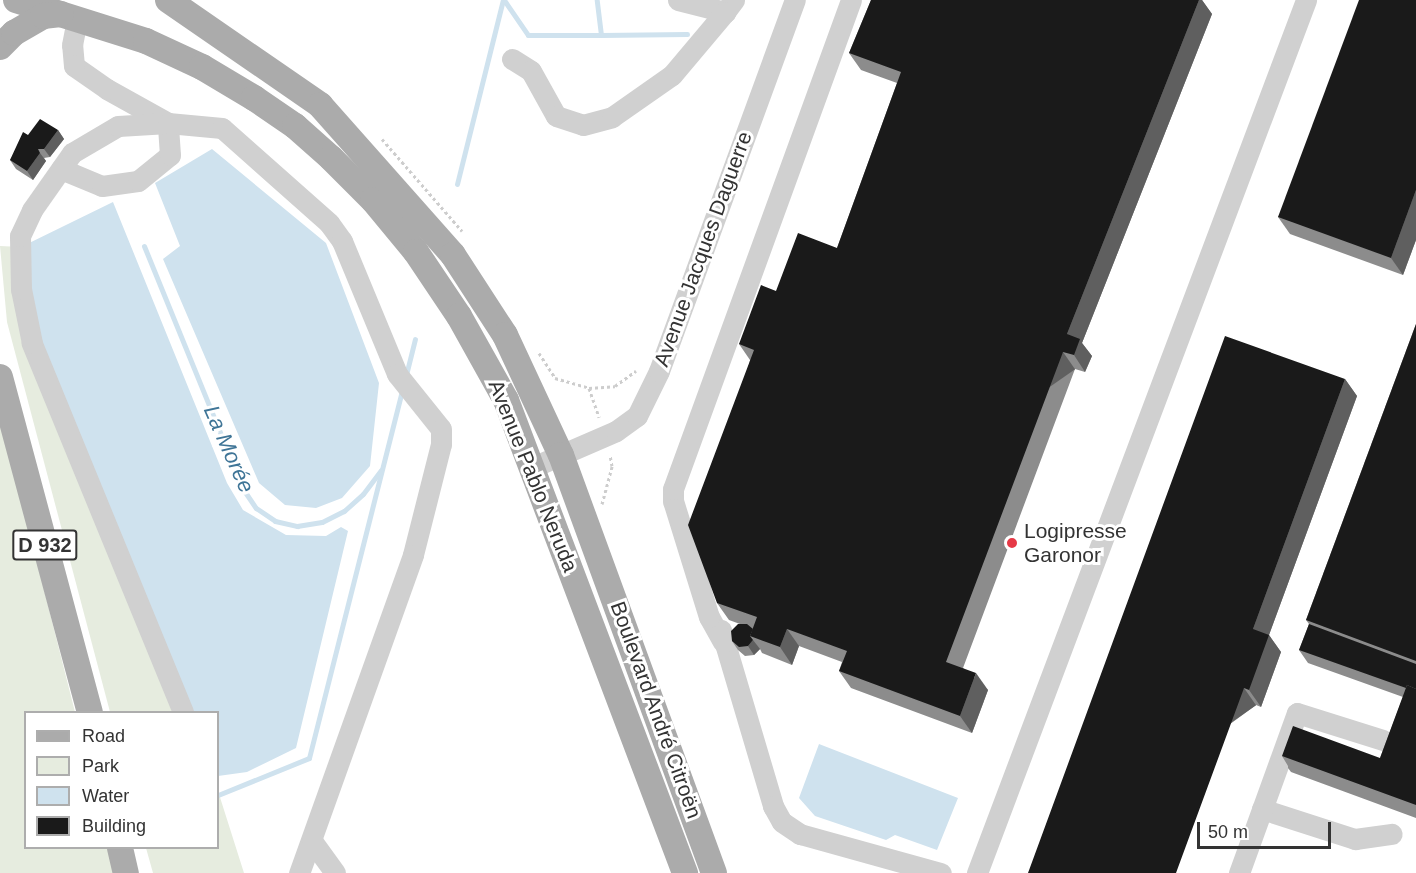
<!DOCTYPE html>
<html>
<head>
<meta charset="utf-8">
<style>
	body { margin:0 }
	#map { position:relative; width:1416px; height:873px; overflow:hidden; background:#fff; font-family:Helvetica,sans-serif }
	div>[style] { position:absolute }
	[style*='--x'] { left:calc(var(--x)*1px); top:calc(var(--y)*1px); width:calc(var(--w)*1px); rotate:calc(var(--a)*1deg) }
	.green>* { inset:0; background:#e6ecdf }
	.water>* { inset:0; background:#cfe2ee }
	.stream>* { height:5px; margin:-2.5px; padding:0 2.5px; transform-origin:2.5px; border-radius:2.5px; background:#cfe2ee }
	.path>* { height:3px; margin-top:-1.5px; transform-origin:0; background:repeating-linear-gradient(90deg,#cdcdcd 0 3px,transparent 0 6px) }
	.minor>* { height:21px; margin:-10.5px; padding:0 10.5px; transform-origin:10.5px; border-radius:10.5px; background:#d0d0d0 }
	.major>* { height:26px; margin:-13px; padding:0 13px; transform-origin:13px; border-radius:13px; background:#ababab }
	.wall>* { inset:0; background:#8c8c8c }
	.shaded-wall>* { inset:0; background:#5f5f5f; transform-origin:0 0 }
	.building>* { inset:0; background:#1a1a1a }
	.dots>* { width:16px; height:16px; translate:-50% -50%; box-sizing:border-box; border:3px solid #fff; border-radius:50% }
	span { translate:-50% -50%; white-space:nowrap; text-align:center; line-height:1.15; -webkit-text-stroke:6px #fff; paint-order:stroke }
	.shield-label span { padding:2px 4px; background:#fff; border:2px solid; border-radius:4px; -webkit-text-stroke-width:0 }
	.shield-label { font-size:20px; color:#333; font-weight:700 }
	.street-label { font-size:21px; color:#333 }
	.poi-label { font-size:21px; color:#333 }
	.left { translate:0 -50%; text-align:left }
	.water-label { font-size:22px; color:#3f7597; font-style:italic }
	.legend { position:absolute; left:24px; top:711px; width:195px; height:138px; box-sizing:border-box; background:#fff; border:2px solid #adadad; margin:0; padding:8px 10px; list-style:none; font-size:18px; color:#333 }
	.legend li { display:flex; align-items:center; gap:12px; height:30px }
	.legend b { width:30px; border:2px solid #adadad }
	.scale { position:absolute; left:1197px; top:822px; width:134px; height:27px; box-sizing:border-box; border:3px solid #333; border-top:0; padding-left:8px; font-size:18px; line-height:21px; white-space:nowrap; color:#333; -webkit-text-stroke:4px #fff; paint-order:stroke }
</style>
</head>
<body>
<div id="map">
	<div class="green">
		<div style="clip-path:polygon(0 246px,21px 247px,188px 712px,110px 712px,7px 322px)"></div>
		<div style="clip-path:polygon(0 416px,75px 712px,26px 712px,26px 848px,108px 848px,114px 873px,0 873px)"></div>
		<div style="clip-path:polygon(218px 791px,244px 873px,153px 873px,146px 848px,218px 848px)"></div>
	</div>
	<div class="water">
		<div style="clip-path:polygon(212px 149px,326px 243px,379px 383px,370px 466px,342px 498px,316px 508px,285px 505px,259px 483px,163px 259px,180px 246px,155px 183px)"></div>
		<div style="clip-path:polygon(113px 202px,227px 483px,243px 510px,286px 535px,326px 536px,341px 527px,348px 531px,296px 748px,247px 772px,218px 776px,218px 712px,188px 712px,33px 334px,21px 247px)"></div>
		<div style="clip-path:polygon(819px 744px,958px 798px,937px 850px,895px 835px,886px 840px,815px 816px,799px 798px)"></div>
	</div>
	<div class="stream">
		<div style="--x:504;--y:0;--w:42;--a:55.6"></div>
		<div style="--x:528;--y:35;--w:73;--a:0"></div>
		<div style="--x:601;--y:35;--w:35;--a:-97"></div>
		<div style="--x:601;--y:35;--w:86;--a:-0.7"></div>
		<div style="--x:457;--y:184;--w:190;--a:-76"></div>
		<div style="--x:144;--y:246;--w:262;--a:67.8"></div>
		<div style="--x:243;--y:489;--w:23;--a:56"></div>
		<div style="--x:256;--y:508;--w:23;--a:34"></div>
		<div style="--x:275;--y:521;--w:23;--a:13"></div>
		<div style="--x:297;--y:526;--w:25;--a:-9"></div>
		<div style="--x:322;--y:522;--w:25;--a:-27"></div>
		<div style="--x:344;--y:511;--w:25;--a:-42"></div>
		<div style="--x:363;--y:494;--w:30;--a:-53"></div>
		<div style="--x:406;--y:375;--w:37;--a:-76"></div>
		<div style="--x:218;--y:795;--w:98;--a:-22.1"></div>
		<div style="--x:309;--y:758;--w:380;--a:-75.8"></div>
	</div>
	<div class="path">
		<div style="--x:382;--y:139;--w:122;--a:49"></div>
		<div style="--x:539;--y:353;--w:30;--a:57"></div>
		<div style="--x:555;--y:378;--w:35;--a:16"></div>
		<div style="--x:589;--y:388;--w:31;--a:71"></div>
		<div style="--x:589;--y:388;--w:26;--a:-4"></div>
		<div style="--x:615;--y:386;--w:26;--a:-36"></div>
		<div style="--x:602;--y:504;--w:39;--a:-75"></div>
		<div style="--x:612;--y:466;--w:11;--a:-100"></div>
	</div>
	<div class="minor">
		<div style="--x:678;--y:0;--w:49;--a:14.3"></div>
		<div style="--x:725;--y:12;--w:15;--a:-53"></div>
		<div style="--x:512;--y:59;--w:22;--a:32"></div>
		<div style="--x:531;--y:71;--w:51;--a:60.9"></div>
		<div style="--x:556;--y:116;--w:28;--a:18"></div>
		<div style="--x:583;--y:125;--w:30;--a:-15"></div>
		<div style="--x:612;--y:117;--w:73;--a:-35"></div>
		<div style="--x:672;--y:75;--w:82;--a:-49.9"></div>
		<div style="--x:61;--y:169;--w:44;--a:22.5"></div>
		<div style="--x:102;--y:186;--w:36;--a:-8"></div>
		<div style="--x:138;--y:181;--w:41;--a:-39.1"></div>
		<div style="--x:170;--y:155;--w:32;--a:-94"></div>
		<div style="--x:168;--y:123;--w:70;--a:-150.9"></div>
		<div style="--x:107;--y:89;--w:40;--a:-145.1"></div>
		<div style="--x:74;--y:66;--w:21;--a:-95"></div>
		<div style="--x:72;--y:45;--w:25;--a:-79"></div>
		<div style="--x:533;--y:467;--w:90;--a:-23.4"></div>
		<div style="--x:616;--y:431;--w:26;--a:-36"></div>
		<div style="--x:637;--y:416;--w:50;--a:-63.9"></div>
		<div style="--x:659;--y:371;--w:395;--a:-69.9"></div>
		<div style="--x:721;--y:630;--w:184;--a:73.5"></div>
		<div style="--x:773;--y:806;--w:18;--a:61"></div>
		<div style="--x:782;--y:822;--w:22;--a:34"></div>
		<div style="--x:800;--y:834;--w:146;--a:15.5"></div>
		<div style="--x:723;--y:642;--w:29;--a:-119"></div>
		<div style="--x:709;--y:617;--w:121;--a:-107.2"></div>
		<div style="--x:673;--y:501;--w:12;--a:-90"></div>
		<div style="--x:673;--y:489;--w:520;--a:-70"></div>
		<div style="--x:183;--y:712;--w:399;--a:-112.3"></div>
		<div style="--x:32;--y:343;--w:55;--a:-101.5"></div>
		<div style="--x:21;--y:289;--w:53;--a:-91.1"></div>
		<div style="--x:20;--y:236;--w:29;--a:-65"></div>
		<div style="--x:32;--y:210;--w:70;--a:-54.9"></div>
		<div style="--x:72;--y:153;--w:53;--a:-30.4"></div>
		<div style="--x:118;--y:126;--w:50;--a:-3.4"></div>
		<div style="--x:168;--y:123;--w:54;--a:5.3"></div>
		<div style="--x:222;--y:128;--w:143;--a:41.6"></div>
		<div style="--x:329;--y:223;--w:22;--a:54"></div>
		<div style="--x:342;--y:241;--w:144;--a:67.5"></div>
		<div style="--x:397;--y:374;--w:70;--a:51.3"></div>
		<div style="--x:441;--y:429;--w:15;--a:90"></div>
		<div style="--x:441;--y:444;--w:114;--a:104.2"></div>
		<div style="--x:413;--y:555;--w:338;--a:109.7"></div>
		<div style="--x:1262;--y:809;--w:98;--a:17.9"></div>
		<div style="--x:1355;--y:839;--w:37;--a:-8"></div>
		<div style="--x:312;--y:841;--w:39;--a:54"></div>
		<div style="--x:977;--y:873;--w:933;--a:-69.35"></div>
		<div style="--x:1239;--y:873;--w:170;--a:-70.1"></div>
		<div style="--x:1297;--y:713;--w:90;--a:17.4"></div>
	</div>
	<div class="major">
		<div style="--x:16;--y:0;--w:136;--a:17.5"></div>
		<div style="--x:146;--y:41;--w:62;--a:24.9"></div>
		<div style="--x:202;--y:67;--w:61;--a:30.8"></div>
		<div style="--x:254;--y:98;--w:50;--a:34.3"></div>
		<div style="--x:295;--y:126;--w:48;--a:41.6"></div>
		<div style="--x:331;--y:158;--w:59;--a:45"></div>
		<div style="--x:373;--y:200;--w:67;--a:50.4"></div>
		<div style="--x:416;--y:252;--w:77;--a:56.1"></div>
		<div style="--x:459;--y:316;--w:96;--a:60.8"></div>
		<div style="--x:506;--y:400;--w:506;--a:69.27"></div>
		<div style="--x:168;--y:0;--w:185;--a:34.6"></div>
		<div style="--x:320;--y:105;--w:200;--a:48.4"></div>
		<div style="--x:453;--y:255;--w:95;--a:57"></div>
		<div style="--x:505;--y:335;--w:132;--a:65"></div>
		<div style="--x:561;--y:455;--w:445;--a:69.9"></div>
		<div style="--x:0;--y:47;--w:20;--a:-45"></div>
		<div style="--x:14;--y:33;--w:34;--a:-30"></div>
		<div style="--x:43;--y:16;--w:18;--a:-6"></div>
		<div style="--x:0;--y:377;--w:347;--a:75"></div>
		<div style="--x:120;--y:848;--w:26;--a:77"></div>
	</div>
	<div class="wall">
		<div style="clip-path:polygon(871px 0,1202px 0,1212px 14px,1082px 343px,1092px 356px,1085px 372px,1075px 369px,963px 668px,988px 690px,972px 733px,851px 688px,839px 671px,842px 662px,799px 646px,792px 665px,762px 653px,760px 649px,754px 655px,745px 656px,738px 650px,732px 641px,740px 624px,729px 620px,717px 603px,750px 360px,739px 344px,776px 291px,837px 248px,897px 83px,861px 70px,849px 53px)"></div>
		<div style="clip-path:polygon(1416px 0,1416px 240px,1403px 275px,1290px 234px,1278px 217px)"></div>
		<div style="clip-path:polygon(58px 130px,64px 139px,50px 157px,44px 158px,46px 161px,33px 180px,16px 169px,10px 160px,28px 135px)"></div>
		<div style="clip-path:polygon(1416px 324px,1416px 818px,1291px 772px,1288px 768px,1288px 766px,1282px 756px,1380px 758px,1403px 697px,1308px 663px,1299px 650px,1309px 624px,1306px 620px)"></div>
		<div style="clip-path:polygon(1345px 379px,1357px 396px,1269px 635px,1281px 652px,1261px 707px,1256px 705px,1028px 873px)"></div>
	</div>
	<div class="shaded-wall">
		<div style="clip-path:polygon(1199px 0,1202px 0,1212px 14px,1082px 343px,1092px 356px,1085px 372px,1074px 355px,1067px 334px)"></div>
		<div style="clip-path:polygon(58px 130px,64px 139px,50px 157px,44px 149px)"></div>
		<div style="clip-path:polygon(40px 153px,46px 161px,33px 180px,27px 171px)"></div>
		<div style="clip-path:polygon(1416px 190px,1416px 240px,1403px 275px,1391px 258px)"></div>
		<div style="left:1063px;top:352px;width:21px;height:331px;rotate:55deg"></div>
		<div style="clip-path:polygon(1345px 379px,1357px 396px,1269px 635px,1281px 652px,1261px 707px,1249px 690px,1253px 629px)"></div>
		<div style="clip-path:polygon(787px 629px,799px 646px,792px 665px,780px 647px)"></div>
		<div style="clip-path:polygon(753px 640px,760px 649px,754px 655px,748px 646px)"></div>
		<div style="clip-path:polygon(976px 673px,988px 690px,972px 733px,960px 716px)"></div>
		<div style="left:1244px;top:688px;width:21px;height:197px;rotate:55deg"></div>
	</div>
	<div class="building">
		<div style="clip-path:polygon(871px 0,1199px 0,1067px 334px,1080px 339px,1074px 355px,1063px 352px,946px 662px,976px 673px,960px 716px,839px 671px,847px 651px,787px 629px,780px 647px,750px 636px,757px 617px,717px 603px,688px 525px,754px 350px,739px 344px,761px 285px,776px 291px,798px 233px,837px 248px,901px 72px,849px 53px)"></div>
		<div style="clip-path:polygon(1359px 0,1416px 0,1416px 190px,1391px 258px,1278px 217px)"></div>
		<div style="clip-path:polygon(40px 119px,58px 130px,44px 149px,38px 149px,40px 153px,27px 171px,10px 160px,23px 132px,28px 135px)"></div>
		<div style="clip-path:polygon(1416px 324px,1416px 661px,1306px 620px)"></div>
		<div style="clip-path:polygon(1225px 336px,1345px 379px,1253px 629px,1269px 635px,1249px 690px,1244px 688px,1176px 873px,1028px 873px)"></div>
		<div style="clip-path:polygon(738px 624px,747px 624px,753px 629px,750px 636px,753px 640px,748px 646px,739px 647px,732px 641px,731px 631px)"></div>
		<div style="clip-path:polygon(1309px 624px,1416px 664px,1416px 689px,1407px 685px,1406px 688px,1299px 650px)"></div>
		<div style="clip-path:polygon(1407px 685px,1416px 689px,1416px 805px,1282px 756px,1293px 726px,1380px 758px)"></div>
	</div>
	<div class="dots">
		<div style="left:1012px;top:543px;background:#e63946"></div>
	</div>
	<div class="shield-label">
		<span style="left:45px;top:545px">D 932</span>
	</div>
	<div class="street-label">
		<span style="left:703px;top:249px;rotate:-70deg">Avenue Jacques Daguerre</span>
		<span style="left:533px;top:476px;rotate:68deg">Avenue Pablo Neruda</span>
		<span style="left:656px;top:710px;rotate:70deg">Boulevard André Citroën</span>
	</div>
	<div class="poi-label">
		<span class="left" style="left:1024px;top:543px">Logipresse<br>Garonor</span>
	</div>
	<div class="water-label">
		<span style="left:229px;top:449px;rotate:66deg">La Morée</span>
	</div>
	<ul class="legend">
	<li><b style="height:8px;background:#ababab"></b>Road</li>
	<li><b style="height:16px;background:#e6ecdf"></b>Park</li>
	<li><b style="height:16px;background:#cfe2ee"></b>Water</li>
	<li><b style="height:16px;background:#1a1a1a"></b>Building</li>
	</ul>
	<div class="scale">50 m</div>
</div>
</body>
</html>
